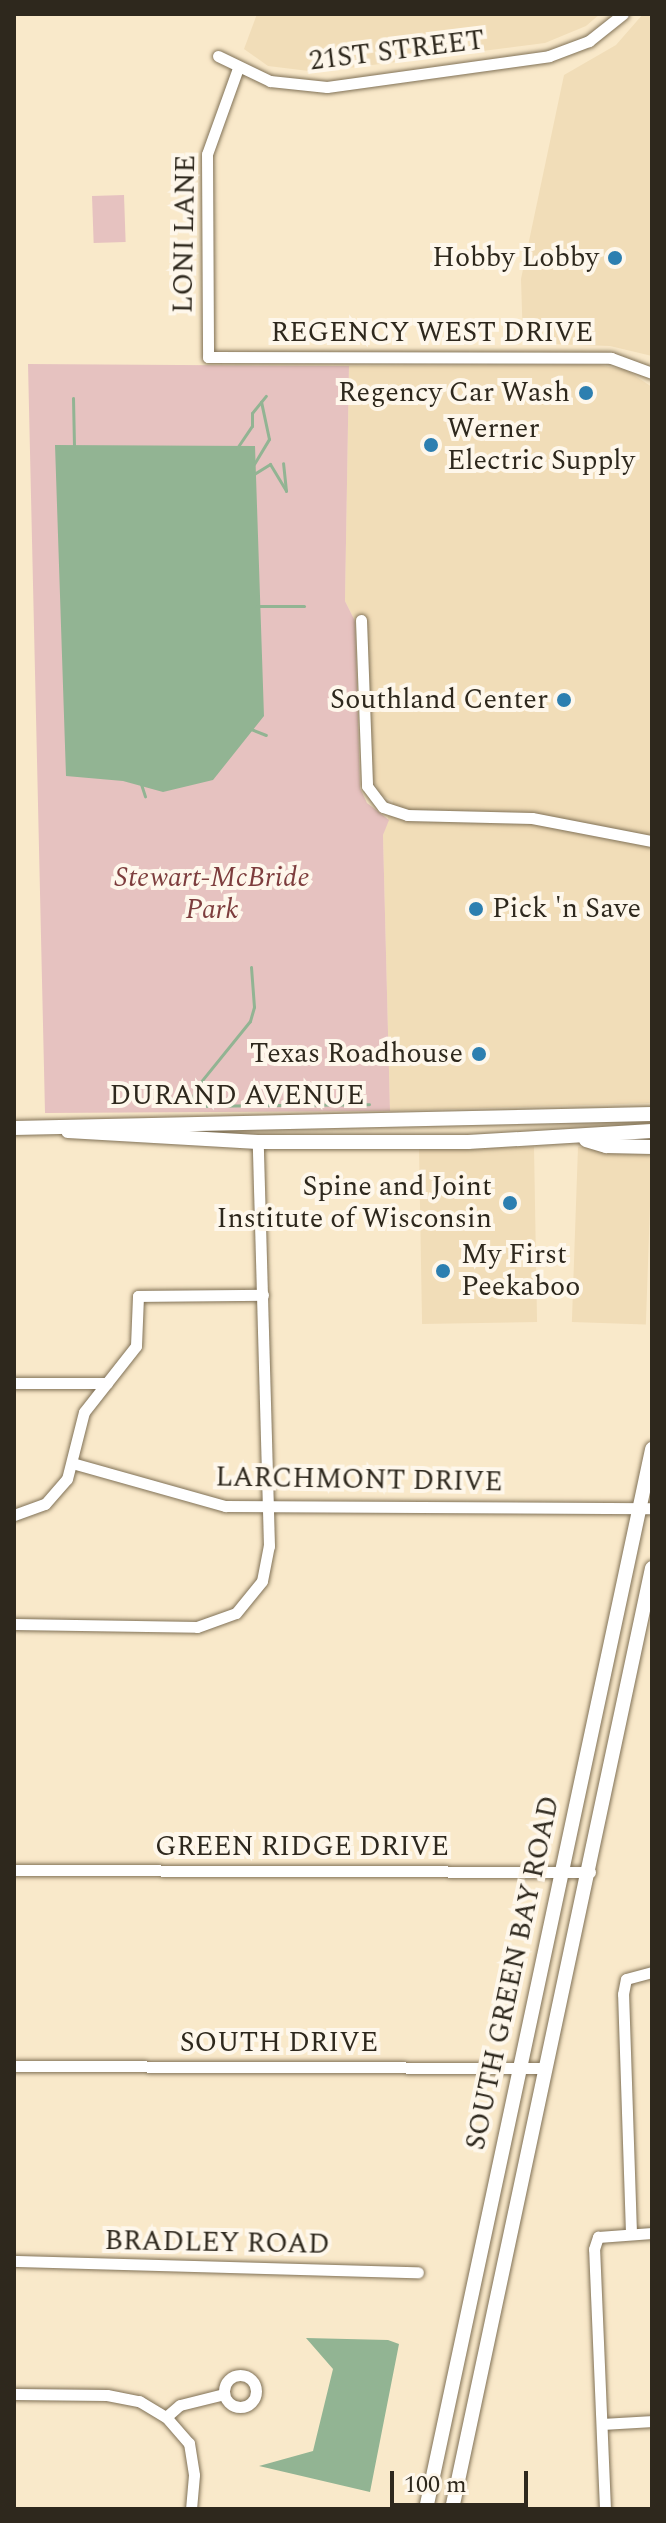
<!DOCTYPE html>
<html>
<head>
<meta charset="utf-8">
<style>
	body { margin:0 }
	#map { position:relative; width:666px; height:2523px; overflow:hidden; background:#f9e9ca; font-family:Spectral,serif }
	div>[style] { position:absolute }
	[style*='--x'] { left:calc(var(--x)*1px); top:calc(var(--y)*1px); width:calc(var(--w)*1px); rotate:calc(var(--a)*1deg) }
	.built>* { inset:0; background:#f1ddb8; transform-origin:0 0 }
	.green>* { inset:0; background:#e6c2c0; transform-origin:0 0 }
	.water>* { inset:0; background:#92b493 }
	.stream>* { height:3px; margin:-1.5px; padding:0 1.5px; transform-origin:1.5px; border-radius:1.5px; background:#92b493 }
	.roads { filter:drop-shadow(0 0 2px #807156) drop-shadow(0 0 2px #807156) }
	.minor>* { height:11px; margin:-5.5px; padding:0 5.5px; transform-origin:5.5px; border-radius:5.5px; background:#fff }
	.minor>.ring { margin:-5.5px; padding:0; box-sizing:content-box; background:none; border:11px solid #fff; border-radius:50% }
	.major>* { height:14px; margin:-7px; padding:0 7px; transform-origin:7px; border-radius:7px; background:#fff }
	.dots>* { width:22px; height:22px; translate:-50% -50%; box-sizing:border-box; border:4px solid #fef7eb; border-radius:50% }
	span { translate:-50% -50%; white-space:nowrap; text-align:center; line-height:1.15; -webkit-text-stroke:8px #fef7eb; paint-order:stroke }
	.street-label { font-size:28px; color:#2e281d }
	.poi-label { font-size:28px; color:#2e281d }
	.right { translate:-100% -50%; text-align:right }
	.left { translate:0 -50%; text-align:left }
	.park-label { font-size:28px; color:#7d3d3d; font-style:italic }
	.frame { position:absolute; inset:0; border:16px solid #2e281d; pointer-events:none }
	.scale { position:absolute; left:390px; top:2471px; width:138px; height:36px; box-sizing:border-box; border:4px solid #2e281d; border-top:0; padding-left:10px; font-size:24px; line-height:28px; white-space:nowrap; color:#2e281d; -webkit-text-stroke:6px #fef7eb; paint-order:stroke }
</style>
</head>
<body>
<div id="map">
	<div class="built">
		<div style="clip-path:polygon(257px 14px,600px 14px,586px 26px,545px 43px,317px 72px,268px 66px,244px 49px)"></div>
		<div style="clip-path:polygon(643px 14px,652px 14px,652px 356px,610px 346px,523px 343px,521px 279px,564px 75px,616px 45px)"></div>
		<div style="clip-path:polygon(599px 365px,626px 370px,652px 387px,652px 1103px,390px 1111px,383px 835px,393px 801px,381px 795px,372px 777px,367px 621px,355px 621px,345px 601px,349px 366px)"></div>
		<div style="left:534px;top:1147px;width:175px;height:115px;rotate:89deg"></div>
		<div style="left:578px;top:1147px;width:74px;height:175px;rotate:2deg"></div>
	</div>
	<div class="green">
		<div style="left:124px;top:195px;width:47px;height:32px;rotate:88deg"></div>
		<div style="clip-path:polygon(28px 364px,349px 366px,345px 601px,355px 621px,360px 788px,367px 803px,389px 820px,383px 835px,390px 1111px,45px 1113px)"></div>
	</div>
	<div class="water">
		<div style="clip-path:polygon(55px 445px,255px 446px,264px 716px,213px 780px,163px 792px,123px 781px,66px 776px)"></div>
		<div style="clip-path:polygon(306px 2338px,388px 2340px,399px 2344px,370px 2492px,259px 2466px,313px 2451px,333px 2369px)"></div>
	</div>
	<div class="stream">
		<div style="--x:73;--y:398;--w:48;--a:88.8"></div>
		<div style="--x:237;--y:448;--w:27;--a:-56"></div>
		<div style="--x:252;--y:426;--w:13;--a:-90"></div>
		<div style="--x:252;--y:413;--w:22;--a:-51"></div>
		<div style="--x:254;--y:464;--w:29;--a:-59"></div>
		<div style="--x:269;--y:439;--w:38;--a:-102"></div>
		<div style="--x:254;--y:474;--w:19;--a:-32"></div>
		<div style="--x:270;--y:464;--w:31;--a:59"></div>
		<div style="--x:286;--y:491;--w:28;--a:-96"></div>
		<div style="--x:256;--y:606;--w:48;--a:0"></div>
		<div style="--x:251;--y:729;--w:16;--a:22"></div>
		<div style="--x:141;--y:784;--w:13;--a:72"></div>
		<div style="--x:251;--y:967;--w:40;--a:85.7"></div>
		<div style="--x:254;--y:1007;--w:15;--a:106"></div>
		<div style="--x:250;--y:1021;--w:87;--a:129"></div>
		<div style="--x:195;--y:1089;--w:17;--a:103"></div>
		<div style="--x:191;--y:1106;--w:178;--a:-0.6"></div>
	</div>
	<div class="roads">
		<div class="minor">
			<div style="--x:218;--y:56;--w:58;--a:25.7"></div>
			<div style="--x:270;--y:81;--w:57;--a:6"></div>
			<div style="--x:327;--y:87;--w:224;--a:-7.9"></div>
			<div style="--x:549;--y:56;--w:43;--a:-20.6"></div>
			<div style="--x:589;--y:41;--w:43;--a:-38.5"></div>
			<div style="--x:238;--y:68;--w:91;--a:109.8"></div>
			<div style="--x:207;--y:154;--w:203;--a:89.7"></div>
			<div style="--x:208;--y:357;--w:403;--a:0.1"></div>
			<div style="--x:611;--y:358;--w:44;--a:20.1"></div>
			<div style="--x:361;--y:620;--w:166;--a:87.9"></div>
			<div style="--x:367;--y:786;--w:26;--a:53"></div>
			<div style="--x:383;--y:807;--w:25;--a:18"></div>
			<div style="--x:407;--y:815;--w:125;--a:1.4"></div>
			<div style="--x:532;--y:818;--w:122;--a:10.9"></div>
			<div style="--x:14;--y:1383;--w:93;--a:0"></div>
			<div style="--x:72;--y:1463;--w:159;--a:15.7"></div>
			<div style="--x:225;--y:1506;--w:427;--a:0.3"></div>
			<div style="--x:14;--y:1515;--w:33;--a:-20"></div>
			<div style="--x:45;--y:1504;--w:33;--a:-49"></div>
			<div style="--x:67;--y:1479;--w:69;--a:-75.8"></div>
			<div style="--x:84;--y:1412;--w:84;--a:-51.8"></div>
			<div style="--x:136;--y:1346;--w:50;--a:-87.7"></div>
			<div style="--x:138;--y:1296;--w:125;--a:-0.5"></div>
			<div style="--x:14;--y:1624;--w:183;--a:0.9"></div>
			<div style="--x:197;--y:1627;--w:41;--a:-19.7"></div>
			<div style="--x:236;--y:1613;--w:41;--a:-50.9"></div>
			<div style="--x:262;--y:1581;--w:36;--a:-79"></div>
			<div style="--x:269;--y:1546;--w:404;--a:-91.6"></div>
			<div style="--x:14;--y:1870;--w:576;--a:0.2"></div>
			<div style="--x:14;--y:2066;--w:530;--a:0.22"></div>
			<div style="--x:631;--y:2233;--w:239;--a:-91.9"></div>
			<div style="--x:623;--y:1994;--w:15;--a:-79"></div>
			<div style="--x:626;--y:1979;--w:27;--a:-15"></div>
			<div style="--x:14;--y:2261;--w:404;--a:1.6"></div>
			<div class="ring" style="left:224px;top:2375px;width:21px;height:21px"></div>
			<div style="--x:14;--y:2394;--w:93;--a:0.6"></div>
			<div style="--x:107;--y:2395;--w:33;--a:11"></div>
			<div style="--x:139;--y:2401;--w:31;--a:31"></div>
			<div style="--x:166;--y:2417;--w:35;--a:49"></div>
			<div style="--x:189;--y:2443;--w:32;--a:81"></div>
			<div style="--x:194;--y:2475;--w:34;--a:95"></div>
			<div style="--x:166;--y:2417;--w:18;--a:-41"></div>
			<div style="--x:180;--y:2405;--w:45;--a:-14"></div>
			<div style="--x:603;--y:2424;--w:49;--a:-3.5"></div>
			<div style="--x:605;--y:2509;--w:260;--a:-92.4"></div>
			<div style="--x:594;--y:2249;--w:13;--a:-72"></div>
			<div style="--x:598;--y:2237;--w:54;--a:-4.2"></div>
		</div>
		<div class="major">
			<div style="--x:14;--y:1128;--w:638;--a:-1.26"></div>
			<div style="--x:68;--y:1131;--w:190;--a:3.3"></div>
			<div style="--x:258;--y:1142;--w:210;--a:0"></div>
			<div style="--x:468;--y:1142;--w:184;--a:-3.4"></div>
			<div style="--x:586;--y:1140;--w:21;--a:17"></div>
			<div style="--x:606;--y:1146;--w:46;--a:1.2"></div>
			<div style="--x:426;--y:2509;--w:1084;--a:-77.96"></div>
			<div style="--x:452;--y:2509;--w:962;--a:-78"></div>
		</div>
	</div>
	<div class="dots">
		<div style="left:615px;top:258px;background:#2d7fb0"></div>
		<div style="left:586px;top:393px;background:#2d7fb0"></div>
		<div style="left:431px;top:445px;background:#2d7fb0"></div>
		<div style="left:564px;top:700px;background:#2d7fb0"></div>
		<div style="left:476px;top:909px;background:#2d7fb0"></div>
		<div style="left:479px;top:1054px;background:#2d7fb0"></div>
		<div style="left:510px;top:1203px;background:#2d7fb0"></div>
		<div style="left:443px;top:1271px;background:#2d7fb0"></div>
	</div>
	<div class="street-label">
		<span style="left:397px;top:51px;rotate:-7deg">21ST STREET</span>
		<span style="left:185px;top:234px;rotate:-89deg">LONI LANE</span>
		<span style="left:432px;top:333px">REGENCY WEST DRIVE</span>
		<span style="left:237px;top:1096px">DURAND AVENUE</span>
		<span style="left:359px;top:1480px;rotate:1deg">LARCHMONT DRIVE</span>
		<span style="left:302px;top:1847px">GREEN RIDGE DRIVE</span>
		<span style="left:513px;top:1973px;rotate:-78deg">SOUTH GREEN BAY ROAD</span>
		<span style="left:279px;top:2043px">SOUTH DRIVE</span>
		<span style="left:217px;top:2243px;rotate:1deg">BRADLEY ROAD</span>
	</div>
	<div class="poi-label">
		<span class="right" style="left:599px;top:258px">Hobby Lobby</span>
		<span class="right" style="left:570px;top:393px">Regency Car Wash</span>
		<span class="left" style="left:447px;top:445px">Werner<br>Electric Supply</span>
		<span class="right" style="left:548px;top:700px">Southland Center</span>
		<span class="left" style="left:492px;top:909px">Pick 'n Save</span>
		<span class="right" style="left:463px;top:1054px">Texas Roadhouse</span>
		<span class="right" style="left:492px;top:1203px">Spine and Joint<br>Institute of Wisconsin</span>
		<span class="left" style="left:461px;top:1271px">My First<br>Peekaboo</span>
	</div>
	<div class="park-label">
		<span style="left:212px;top:894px">Stewart-McBride<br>Park</span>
	</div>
	<div class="frame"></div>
	<div class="scale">100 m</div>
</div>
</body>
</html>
